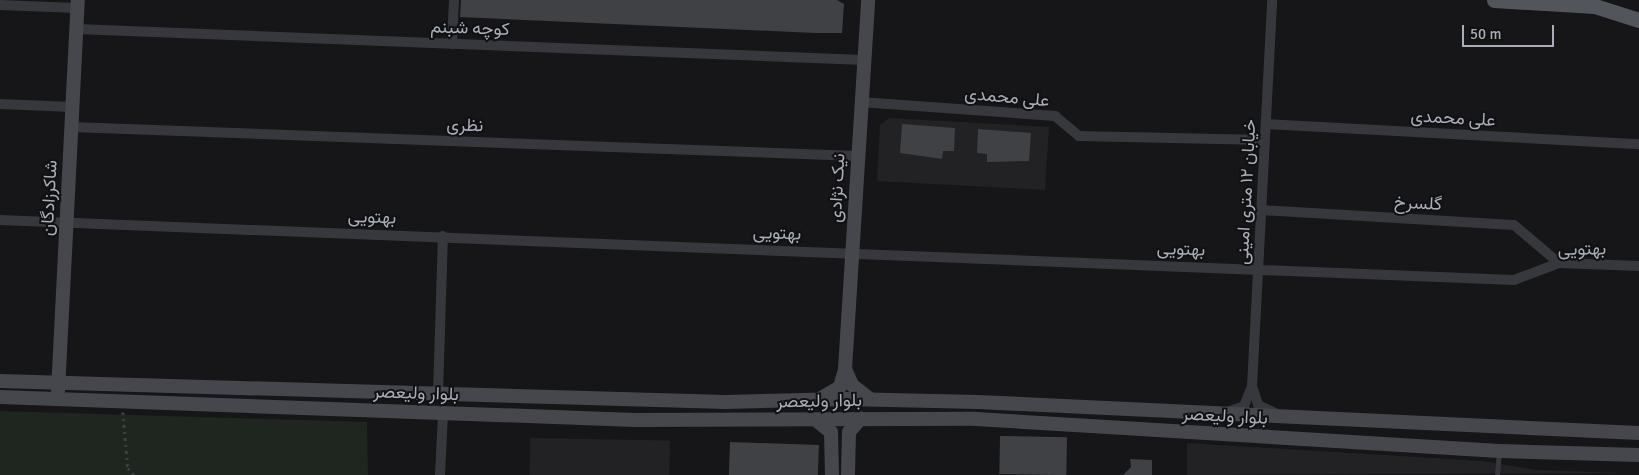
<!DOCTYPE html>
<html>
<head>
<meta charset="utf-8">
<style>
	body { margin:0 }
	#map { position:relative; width:1639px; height:475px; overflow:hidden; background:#161618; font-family:Signika,Vazirmatn,sans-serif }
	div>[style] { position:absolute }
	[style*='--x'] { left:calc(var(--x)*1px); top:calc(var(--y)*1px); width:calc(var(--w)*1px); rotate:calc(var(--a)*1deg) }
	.built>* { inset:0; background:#222225; transform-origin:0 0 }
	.green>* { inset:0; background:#1e261f }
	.building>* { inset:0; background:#404145; transform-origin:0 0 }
	.path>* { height:2.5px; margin-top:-1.25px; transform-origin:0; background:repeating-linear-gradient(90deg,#3d3f44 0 2.5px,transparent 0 6.5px) }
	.lane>* { height:5px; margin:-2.5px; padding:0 2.5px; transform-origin:2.5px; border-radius:2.5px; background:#37383d }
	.street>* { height:10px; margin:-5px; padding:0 5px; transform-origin:5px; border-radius:5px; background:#37383d }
	.secondary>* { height:14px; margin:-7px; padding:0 7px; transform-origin:7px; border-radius:7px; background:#45474d }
	.primary>* { height:15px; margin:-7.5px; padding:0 7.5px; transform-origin:7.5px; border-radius:7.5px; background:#53555c }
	span { translate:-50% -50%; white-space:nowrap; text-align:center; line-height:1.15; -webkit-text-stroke:4px #111113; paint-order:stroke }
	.street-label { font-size:18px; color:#a8adb8 }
	.scale { position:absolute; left:1462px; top:25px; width:92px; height:22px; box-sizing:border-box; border:2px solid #a8adb8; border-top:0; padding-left:6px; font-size:15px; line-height:18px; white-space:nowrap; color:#a8adb8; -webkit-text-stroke:4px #111113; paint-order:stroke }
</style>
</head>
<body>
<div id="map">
	<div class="built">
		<div style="clip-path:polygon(889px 118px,1049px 127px,1045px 190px,877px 181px,880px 125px)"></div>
		<div style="left:530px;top:438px;width:140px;height:37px;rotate:1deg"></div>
		<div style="clip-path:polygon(1187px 443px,1482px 461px,1536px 470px,1621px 473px,1187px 475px)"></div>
	</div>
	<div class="green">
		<div style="clip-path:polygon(0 411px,367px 422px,368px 475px,0 475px)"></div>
	</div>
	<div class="building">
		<div style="clip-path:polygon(461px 0,837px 0,844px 4px,842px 33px,815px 33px,460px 17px)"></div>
		<div style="clip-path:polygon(902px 124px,955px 128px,954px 151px,943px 151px,942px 159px,900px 153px)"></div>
		<div style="clip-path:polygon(978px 129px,1031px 133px,1029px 161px,987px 162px,987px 154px,977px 153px)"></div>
		<div style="left:1000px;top:436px;width:67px;height:38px;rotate:1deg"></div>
		<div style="left:730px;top:442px;width:89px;height:33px;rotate:2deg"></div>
		<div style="clip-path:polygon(1130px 459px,1152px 460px,1152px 475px,1123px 475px,1131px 467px)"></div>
	</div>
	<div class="path">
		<div style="--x:123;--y:412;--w:56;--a:84.9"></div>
		<div style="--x:128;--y:468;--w:9;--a:49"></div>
	</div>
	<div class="lane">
		<div style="--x:1497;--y:475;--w:23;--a:-85"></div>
	</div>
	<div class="street">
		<div style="--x:0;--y:5;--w:78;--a:2.2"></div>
		<div style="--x:77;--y:29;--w:787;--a:2.26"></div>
		<div style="--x:452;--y:44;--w:44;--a:-87.4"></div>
		<div style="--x:860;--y:102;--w:196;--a:4.1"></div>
		<div style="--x:1055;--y:116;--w:31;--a:40"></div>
		<div style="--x:1079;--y:136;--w:186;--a:1.2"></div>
		<div style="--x:0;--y:104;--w:73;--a:2.4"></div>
		<div style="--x:1266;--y:124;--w:374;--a:3.1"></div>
		<div style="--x:72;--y:127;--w:786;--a:2.12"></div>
		<div style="--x:1261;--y:210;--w:253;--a:3.4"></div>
		<div style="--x:1514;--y:225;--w:59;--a:40.2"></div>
		<div style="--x:0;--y:220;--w:1515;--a:2.27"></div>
		<div style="--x:1514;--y:280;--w:48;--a:-20.7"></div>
		<div style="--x:1559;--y:263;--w:80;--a:2.1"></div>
		<div style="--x:1252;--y:386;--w:387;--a:-87"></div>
		<div style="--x:438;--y:393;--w:157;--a:-88.2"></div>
		<div style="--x:1227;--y:412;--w:18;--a:-19"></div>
		<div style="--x:1244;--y:406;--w:22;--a:-68"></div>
		<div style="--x:1252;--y:386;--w:20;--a:72"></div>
		<div style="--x:1258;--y:405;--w:19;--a:25"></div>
		<div style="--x:440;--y:475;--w:62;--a:-87.2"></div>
	</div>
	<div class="secondary">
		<div style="--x:845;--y:369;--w:370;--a:-86.4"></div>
		<div style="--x:0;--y:381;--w:726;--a:1.66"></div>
		<div style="--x:726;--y:402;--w:119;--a:-1.4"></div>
		<div style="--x:845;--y:399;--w:133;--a:1.3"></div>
		<div style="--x:978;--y:402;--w:662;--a:2.69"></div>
		<div style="--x:58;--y:391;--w:392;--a:-87.1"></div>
		<div style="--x:0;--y:397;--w:635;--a:2.07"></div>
		<div style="--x:635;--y:420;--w:341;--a:-0.2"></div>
		<div style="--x:976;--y:419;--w:524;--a:3.5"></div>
		<div style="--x:1499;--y:451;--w:140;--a:1.6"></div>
		<div style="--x:821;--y:398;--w:22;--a:-30"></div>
		<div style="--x:840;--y:387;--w:19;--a:-74"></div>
		<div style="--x:845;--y:369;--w:17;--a:66"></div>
		<div style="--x:852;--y:385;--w:23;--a:38"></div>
		<div style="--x:816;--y:420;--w:19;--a:39"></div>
		<div style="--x:831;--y:432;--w:43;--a:88.7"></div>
		<div style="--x:848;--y:475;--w:43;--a:-88.7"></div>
		<div style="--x:849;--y:432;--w:18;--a:-49"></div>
	</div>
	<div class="primary">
		<div style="--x:1494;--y:0;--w:101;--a:3.4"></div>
		<div style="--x:1595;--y:6;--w:46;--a:17.7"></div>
	</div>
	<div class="street-label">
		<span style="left:470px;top:28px;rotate:2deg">کوچه شبنم</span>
		<span style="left:1007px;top:97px;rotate:5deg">علی محمدی</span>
		<span style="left:1453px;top:118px;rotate:3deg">علی محمدی</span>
		<span style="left:465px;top:125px;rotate:2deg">نظری</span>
		<span style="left:837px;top:188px;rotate:-87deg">نیک نژادی</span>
		<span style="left:1246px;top:192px;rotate:-87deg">خیابان ۱۲ متری امینی</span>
		<span style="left:49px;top:198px;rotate:-87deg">شاکرزادگان</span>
		<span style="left:1418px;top:203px;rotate:3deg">گلسرخ</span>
		<span style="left:372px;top:217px;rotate:2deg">بهتویی</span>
		<span style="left:777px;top:233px;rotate:2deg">بهتویی</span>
		<span style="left:1181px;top:249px;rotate:2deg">بهتویی</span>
		<span style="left:1582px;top:249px;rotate:-1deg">بهتویی</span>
		<span style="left:416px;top:393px;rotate:2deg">بلوار ولیعصر</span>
		<span style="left:819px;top:401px;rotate:-1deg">بلوار ولیعصر</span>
		<span style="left:1225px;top:416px;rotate:3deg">بلوار ولیعصر</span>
	</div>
	<div class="scale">50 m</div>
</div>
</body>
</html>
